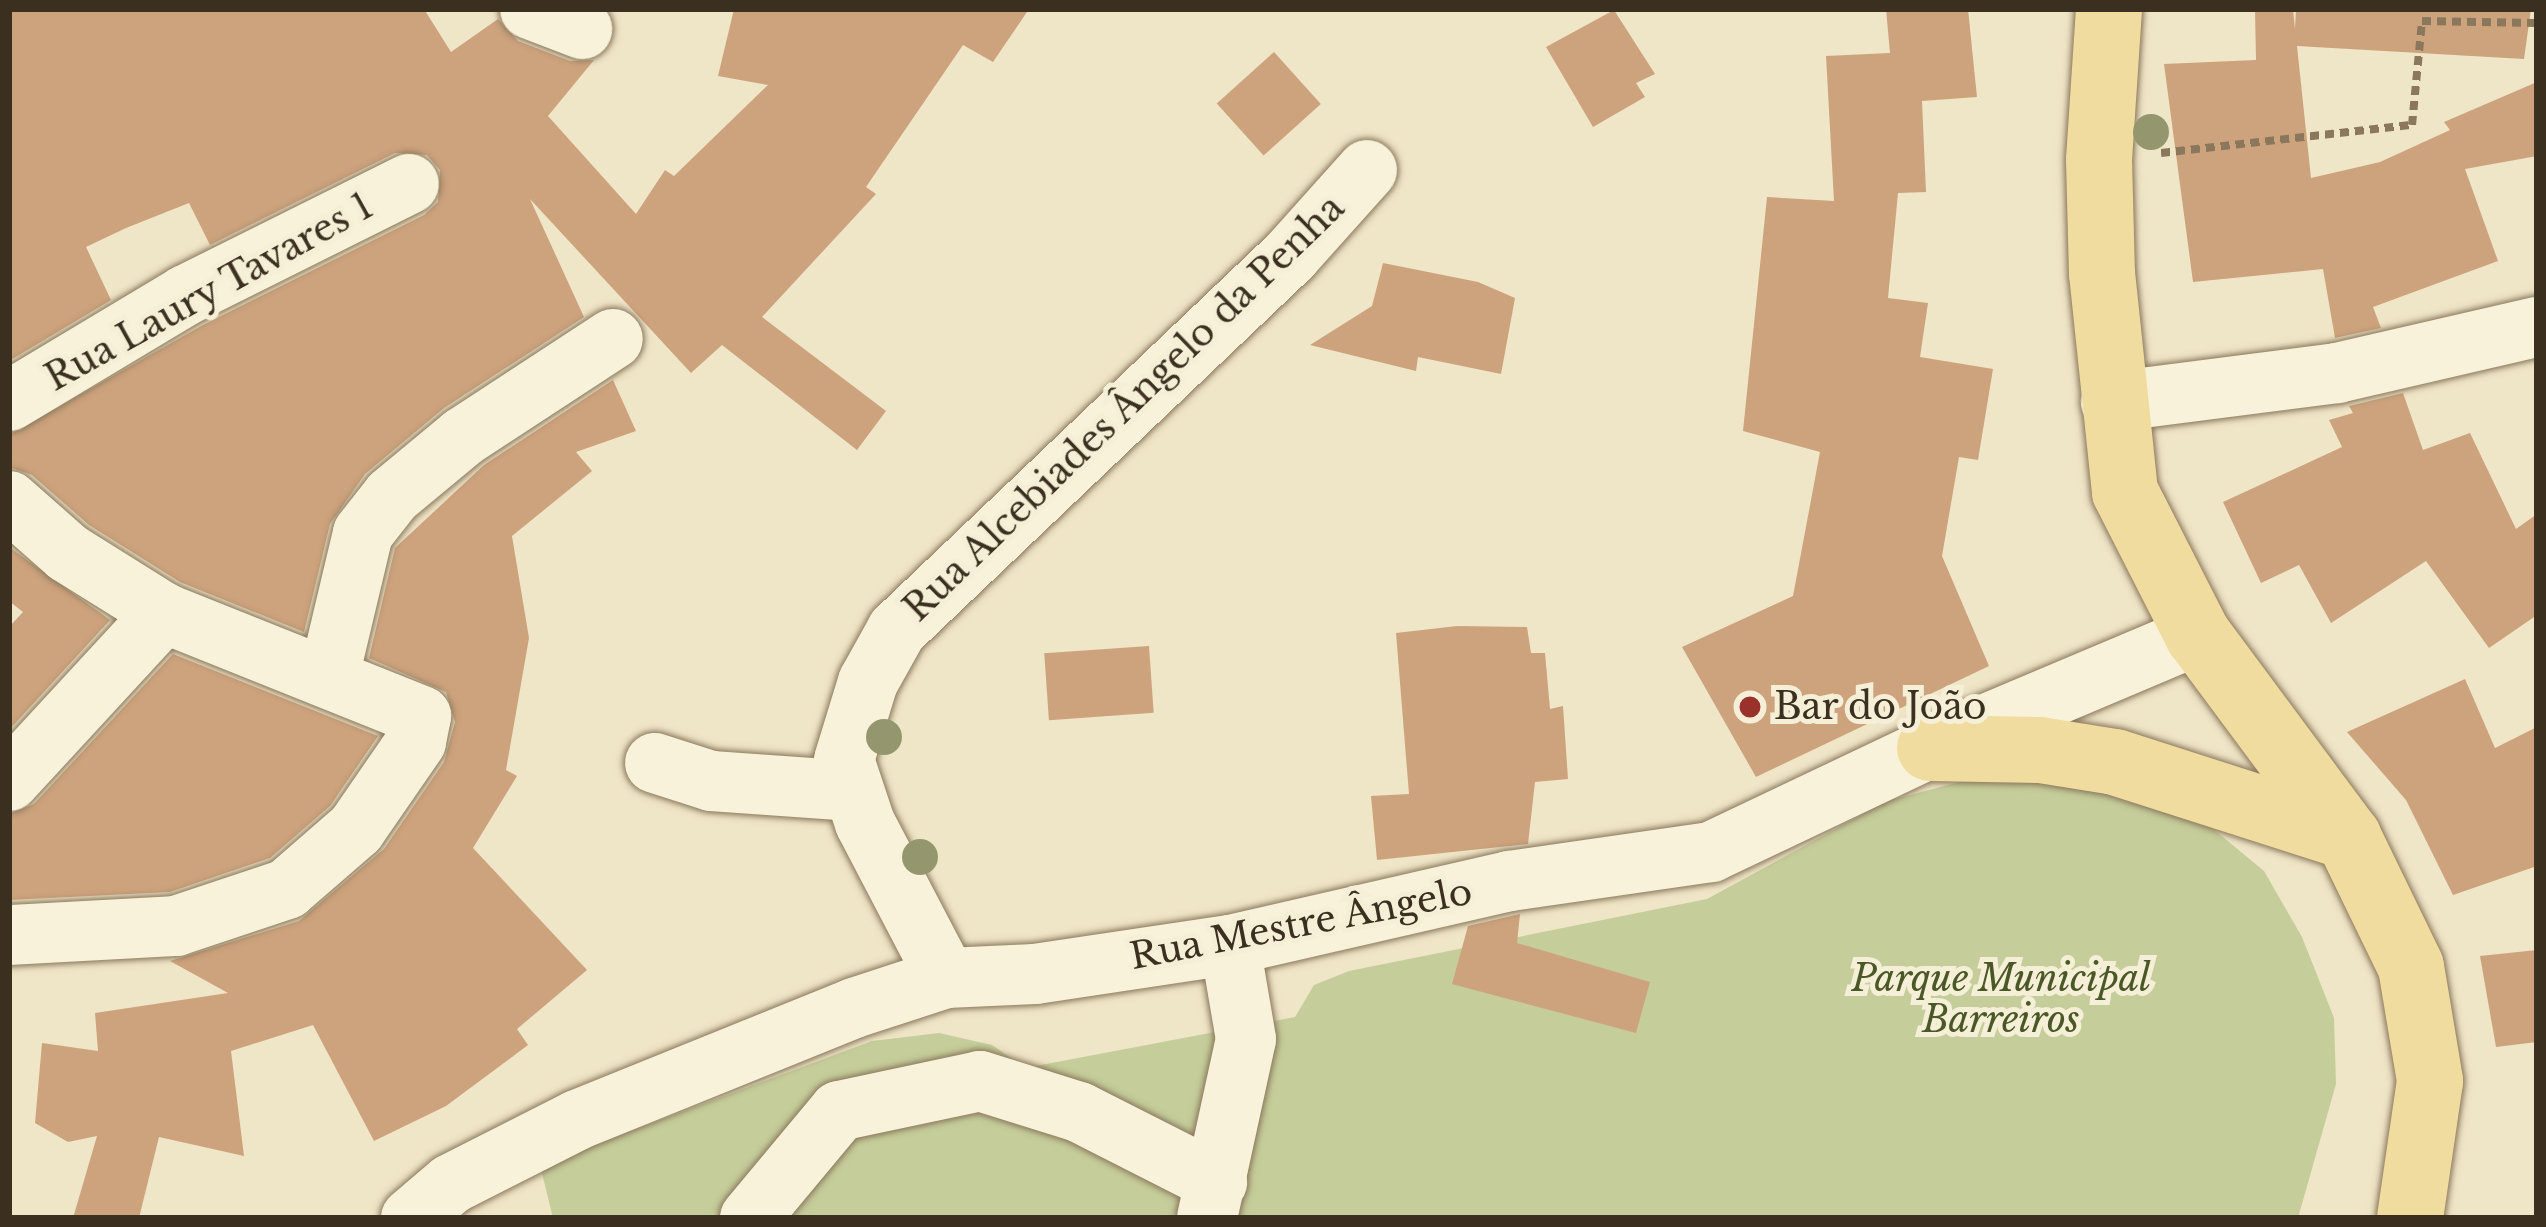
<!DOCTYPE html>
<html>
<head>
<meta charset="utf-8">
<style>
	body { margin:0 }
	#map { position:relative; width:2546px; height:1227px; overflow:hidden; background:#efe5c7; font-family:"Libre Baskerville",serif }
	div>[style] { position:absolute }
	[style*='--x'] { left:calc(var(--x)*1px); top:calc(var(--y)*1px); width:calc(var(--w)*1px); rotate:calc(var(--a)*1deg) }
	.green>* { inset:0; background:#c5ce9b }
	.building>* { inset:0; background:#cda37d; transform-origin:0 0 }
	.path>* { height:8px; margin-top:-4px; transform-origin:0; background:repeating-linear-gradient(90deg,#8b785c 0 9px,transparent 0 15px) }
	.roads { filter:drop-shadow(0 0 3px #8b785c) drop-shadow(0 0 3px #8b785c) }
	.minor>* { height:60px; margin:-30px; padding:0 30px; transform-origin:30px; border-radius:30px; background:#f9f2db }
	.major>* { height:66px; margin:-33px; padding:0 33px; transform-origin:33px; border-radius:33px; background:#f1dca0 }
	.trees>* { width:36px; height:36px; margin:-18px; border-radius:50%; background:#94976e }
	.dots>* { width:33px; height:33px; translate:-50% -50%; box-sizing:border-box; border:6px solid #f6efd7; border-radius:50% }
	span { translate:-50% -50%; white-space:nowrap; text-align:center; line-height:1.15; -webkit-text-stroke:10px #f6efd7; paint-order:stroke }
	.street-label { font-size:36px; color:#3b2f20 }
	.poi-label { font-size:36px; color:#3b2f20 }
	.left { translate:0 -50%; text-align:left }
	.park-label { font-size:36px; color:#495826; font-style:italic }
	.frame { position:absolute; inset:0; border:12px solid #3b2f20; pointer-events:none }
</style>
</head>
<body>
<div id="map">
	<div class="green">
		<div style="clip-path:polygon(2053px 775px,2206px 823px,2264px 871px,2302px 937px,2334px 1018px,2336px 1084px,2298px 1218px,553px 1218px,540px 1165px,872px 1041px,939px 1033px,992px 1045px,1025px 1068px,1295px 1017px,1314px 985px,1349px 971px,1707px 899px,1887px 801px,1971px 779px)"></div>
	</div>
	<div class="building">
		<div style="clip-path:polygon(9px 9px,424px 9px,451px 52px,498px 19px,518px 41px,570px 61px,594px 60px,548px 116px,636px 214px,665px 170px,674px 176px,768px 85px,718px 76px,734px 9px,1029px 9px,993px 62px,963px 45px,866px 187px,876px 194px,762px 317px,886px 411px,857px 450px,722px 345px,691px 373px,530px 199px,584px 317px,444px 408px,365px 474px,330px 524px,304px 632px,180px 582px,89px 525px,32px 475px,9px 467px,9px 435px,203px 325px,424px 215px,438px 202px,440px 170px,427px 155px,395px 153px,210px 245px,189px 203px,126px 228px,86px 247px,111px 300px,9px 361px)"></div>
		<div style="clip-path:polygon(1886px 9px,1968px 9px,1977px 97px,1922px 101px,1926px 192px,1898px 193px,1888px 298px,1928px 303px,1920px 357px,1993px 369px,1978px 460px,1959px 457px,1942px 556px,1989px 666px,1756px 777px,1682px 647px,1793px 596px,1820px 452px,1743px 431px,1767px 197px,1834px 201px,1826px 56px,1890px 53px)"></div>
		<div style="clip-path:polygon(2255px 9px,2293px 9px,2295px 29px,2296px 9px,2531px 9px,2524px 59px,2297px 46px,2311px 178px,2380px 162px,2450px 130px,2444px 122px,2537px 82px,2537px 156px,2465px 169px,2498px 261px,2373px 307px,2381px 328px,2335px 338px,2323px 269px,2193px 282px,2164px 64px,2256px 60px)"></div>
		<div style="clip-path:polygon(1614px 10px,1655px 74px,1636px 83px,1645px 97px,1593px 127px,1546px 47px)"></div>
		<div style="left:1274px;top:52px;width:70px;height:77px;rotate:48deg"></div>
		<div style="clip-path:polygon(1383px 263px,1478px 282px,1515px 298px,1501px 374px,1418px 357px,1416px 371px,1310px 345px,1372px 306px)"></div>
		<div style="clip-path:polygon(613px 380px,636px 431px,576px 452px,592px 471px,512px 536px,529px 638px,506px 770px,517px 776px,473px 848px,587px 970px,517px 1029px,528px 1045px,446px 1106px,374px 1141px,313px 1025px,231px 1051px,244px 1156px,159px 1137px,139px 1218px,73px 1218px,97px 1136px,68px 1142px,35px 1123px,42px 1043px,98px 1051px,95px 1013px,228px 993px,170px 961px,299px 921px,384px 849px,444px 762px,455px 722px,446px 692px,369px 658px,395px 548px,484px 465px)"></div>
		<div style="clip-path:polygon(2403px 393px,2423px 450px,2470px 433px,2516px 529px,2537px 514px,2537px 615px,2489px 648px,2426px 561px,2331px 623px,2299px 565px,2261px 583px,2223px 502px,2342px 447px,2329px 420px,2353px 413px,2349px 406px)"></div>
		<div style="clip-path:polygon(9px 547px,110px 620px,9px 730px,9px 627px,23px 612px,9px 601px)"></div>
		<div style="clip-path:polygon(1457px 626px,1527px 627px,1531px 653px,1545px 653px,1550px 709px,1563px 706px,1568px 779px,1535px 782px,1528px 844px,1377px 860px,1371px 796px,1409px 794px,1396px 633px)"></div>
		<div style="left:1149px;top:646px;width:67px;height:105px;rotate:86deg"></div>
		<div style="clip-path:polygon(173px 654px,378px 736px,330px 806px,270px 858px,170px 892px,9px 900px,9px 814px,34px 804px)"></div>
		<div style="clip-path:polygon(2465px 679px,2495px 748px,2537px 727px,2537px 866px,2453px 895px,2406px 800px,2347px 732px)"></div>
		<div style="clip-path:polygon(1520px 914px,1517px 943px,1650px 982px,1636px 1033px,1452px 984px,1468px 926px)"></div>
		<div style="clip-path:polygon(2537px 950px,2537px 1042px,2496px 1047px,2480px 956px)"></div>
	</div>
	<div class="path">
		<div style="--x:2161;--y:153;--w:253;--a:-6.4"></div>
		<div style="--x:2412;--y:125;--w:104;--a:-84.5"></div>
		<div style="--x:2422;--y:21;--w:115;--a:1"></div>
	</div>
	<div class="roads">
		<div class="minor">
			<div style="--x:530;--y:9;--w:56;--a:21"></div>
			<div style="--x:9;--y:401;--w:206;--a:-30.9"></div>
			<div style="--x:186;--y:295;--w:249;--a:-26.5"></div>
			<div style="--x:2111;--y:402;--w:228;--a:-7.3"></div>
			<div style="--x:2337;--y:373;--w:205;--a:-13"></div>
			<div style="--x:9;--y:501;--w:79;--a:41.4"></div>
			<div style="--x:68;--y:553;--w:113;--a:32"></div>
			<div style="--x:164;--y:613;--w:277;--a:21.8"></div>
			<div style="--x:421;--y:716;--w:26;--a:101"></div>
			<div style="--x:416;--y:742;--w:106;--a:124.6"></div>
			<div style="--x:356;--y:829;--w:91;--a:139"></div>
			<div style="--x:287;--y:889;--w:117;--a:161.6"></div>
			<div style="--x:176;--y:926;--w:167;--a:176.9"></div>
			<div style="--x:329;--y:676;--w:147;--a:-76.6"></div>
			<div style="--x:363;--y:533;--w:47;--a:-51.9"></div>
			<div style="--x:392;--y:496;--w:92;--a:-39.7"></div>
			<div style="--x:463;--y:437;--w:179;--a:-33.2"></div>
			<div style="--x:655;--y:763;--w:59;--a:17.8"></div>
			<div style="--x:711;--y:781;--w:143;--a:4"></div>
			<div style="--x:9;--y:781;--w:229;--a:-47.3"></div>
			<div style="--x:946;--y:978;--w:175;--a:-117.6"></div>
			<div style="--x:865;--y:823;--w:66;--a:-108.4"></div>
			<div style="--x:844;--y:760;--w:82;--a:-72.9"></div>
			<div style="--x:868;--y:682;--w:60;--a:-60.9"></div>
			<div style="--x:897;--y:630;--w:544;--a:-43.58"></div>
			<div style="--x:1291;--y:255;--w:114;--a:-48.2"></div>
			<div style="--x:411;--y:1218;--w:52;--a:-40.4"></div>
			<div style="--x:451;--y:1184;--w:141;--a:-26.9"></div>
			<div style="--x:577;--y:1120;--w:299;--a:-22"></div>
			<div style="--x:854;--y:1008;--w:97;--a:-18.1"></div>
			<div style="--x:946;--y:978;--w:89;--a:-2.6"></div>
			<div style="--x:1035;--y:974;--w:197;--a:-8.5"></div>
			<div style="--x:1230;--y:945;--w:287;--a:-12.9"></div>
			<div style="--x:1510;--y:881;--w:203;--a:-8.2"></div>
			<div style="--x:1711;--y:852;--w:242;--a:-25.4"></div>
			<div style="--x:1930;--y:748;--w:291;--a:-22.9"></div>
			<div style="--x:750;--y:1218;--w:139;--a:-50.2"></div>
			<div style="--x:839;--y:1111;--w:144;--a:-12"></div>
			<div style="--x:980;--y:1081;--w:104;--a:17.4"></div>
			<div style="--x:1079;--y:1112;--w:155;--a:26.9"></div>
			<div style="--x:1207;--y:1218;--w:183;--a:-77.7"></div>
			<div style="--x:1246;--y:1039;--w:95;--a:-99.7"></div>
		</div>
		<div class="major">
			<div style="--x:2109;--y:9;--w:151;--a:93.8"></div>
			<div style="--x:2099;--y:160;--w:113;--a:88.5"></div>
			<div style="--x:2102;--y:273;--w:220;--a:84"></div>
			<div style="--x:2125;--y:492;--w:161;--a:63"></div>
			<div style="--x:2198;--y:635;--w:252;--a:53.4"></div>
			<div style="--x:2348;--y:837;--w:144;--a:64.1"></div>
			<div style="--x:2411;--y:967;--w:116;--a:80.5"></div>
			<div style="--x:2430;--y:1081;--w:138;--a:98.3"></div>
			<div style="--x:1930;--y:748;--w:110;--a:1"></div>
			<div style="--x:2040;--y:750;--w:76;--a:9.1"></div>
			<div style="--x:2115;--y:762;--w:245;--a:17.8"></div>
		</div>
	</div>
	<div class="trees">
		<div style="left:2151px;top:132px"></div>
		<div style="left:884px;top:737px"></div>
		<div style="left:920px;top:857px"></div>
	</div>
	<div class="dots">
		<div style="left:1750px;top:707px;background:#9b312b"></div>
	</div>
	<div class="street-label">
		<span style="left:209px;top:292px;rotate:-29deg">Rua Laury Tavares 1</span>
		<span style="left:1124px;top:408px;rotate:-44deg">Rua Alcebiades Ângelo da Penha</span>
		<span style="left:1301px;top:924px;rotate:-11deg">Rua Mestre Ângelo</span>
	</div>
	<div class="poi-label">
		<span class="left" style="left:1774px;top:707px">Bar do João</span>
	</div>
	<div class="park-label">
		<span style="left:2001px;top:999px">Parque Municipal<br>Barreiros</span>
	</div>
	<div class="frame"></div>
</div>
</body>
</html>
